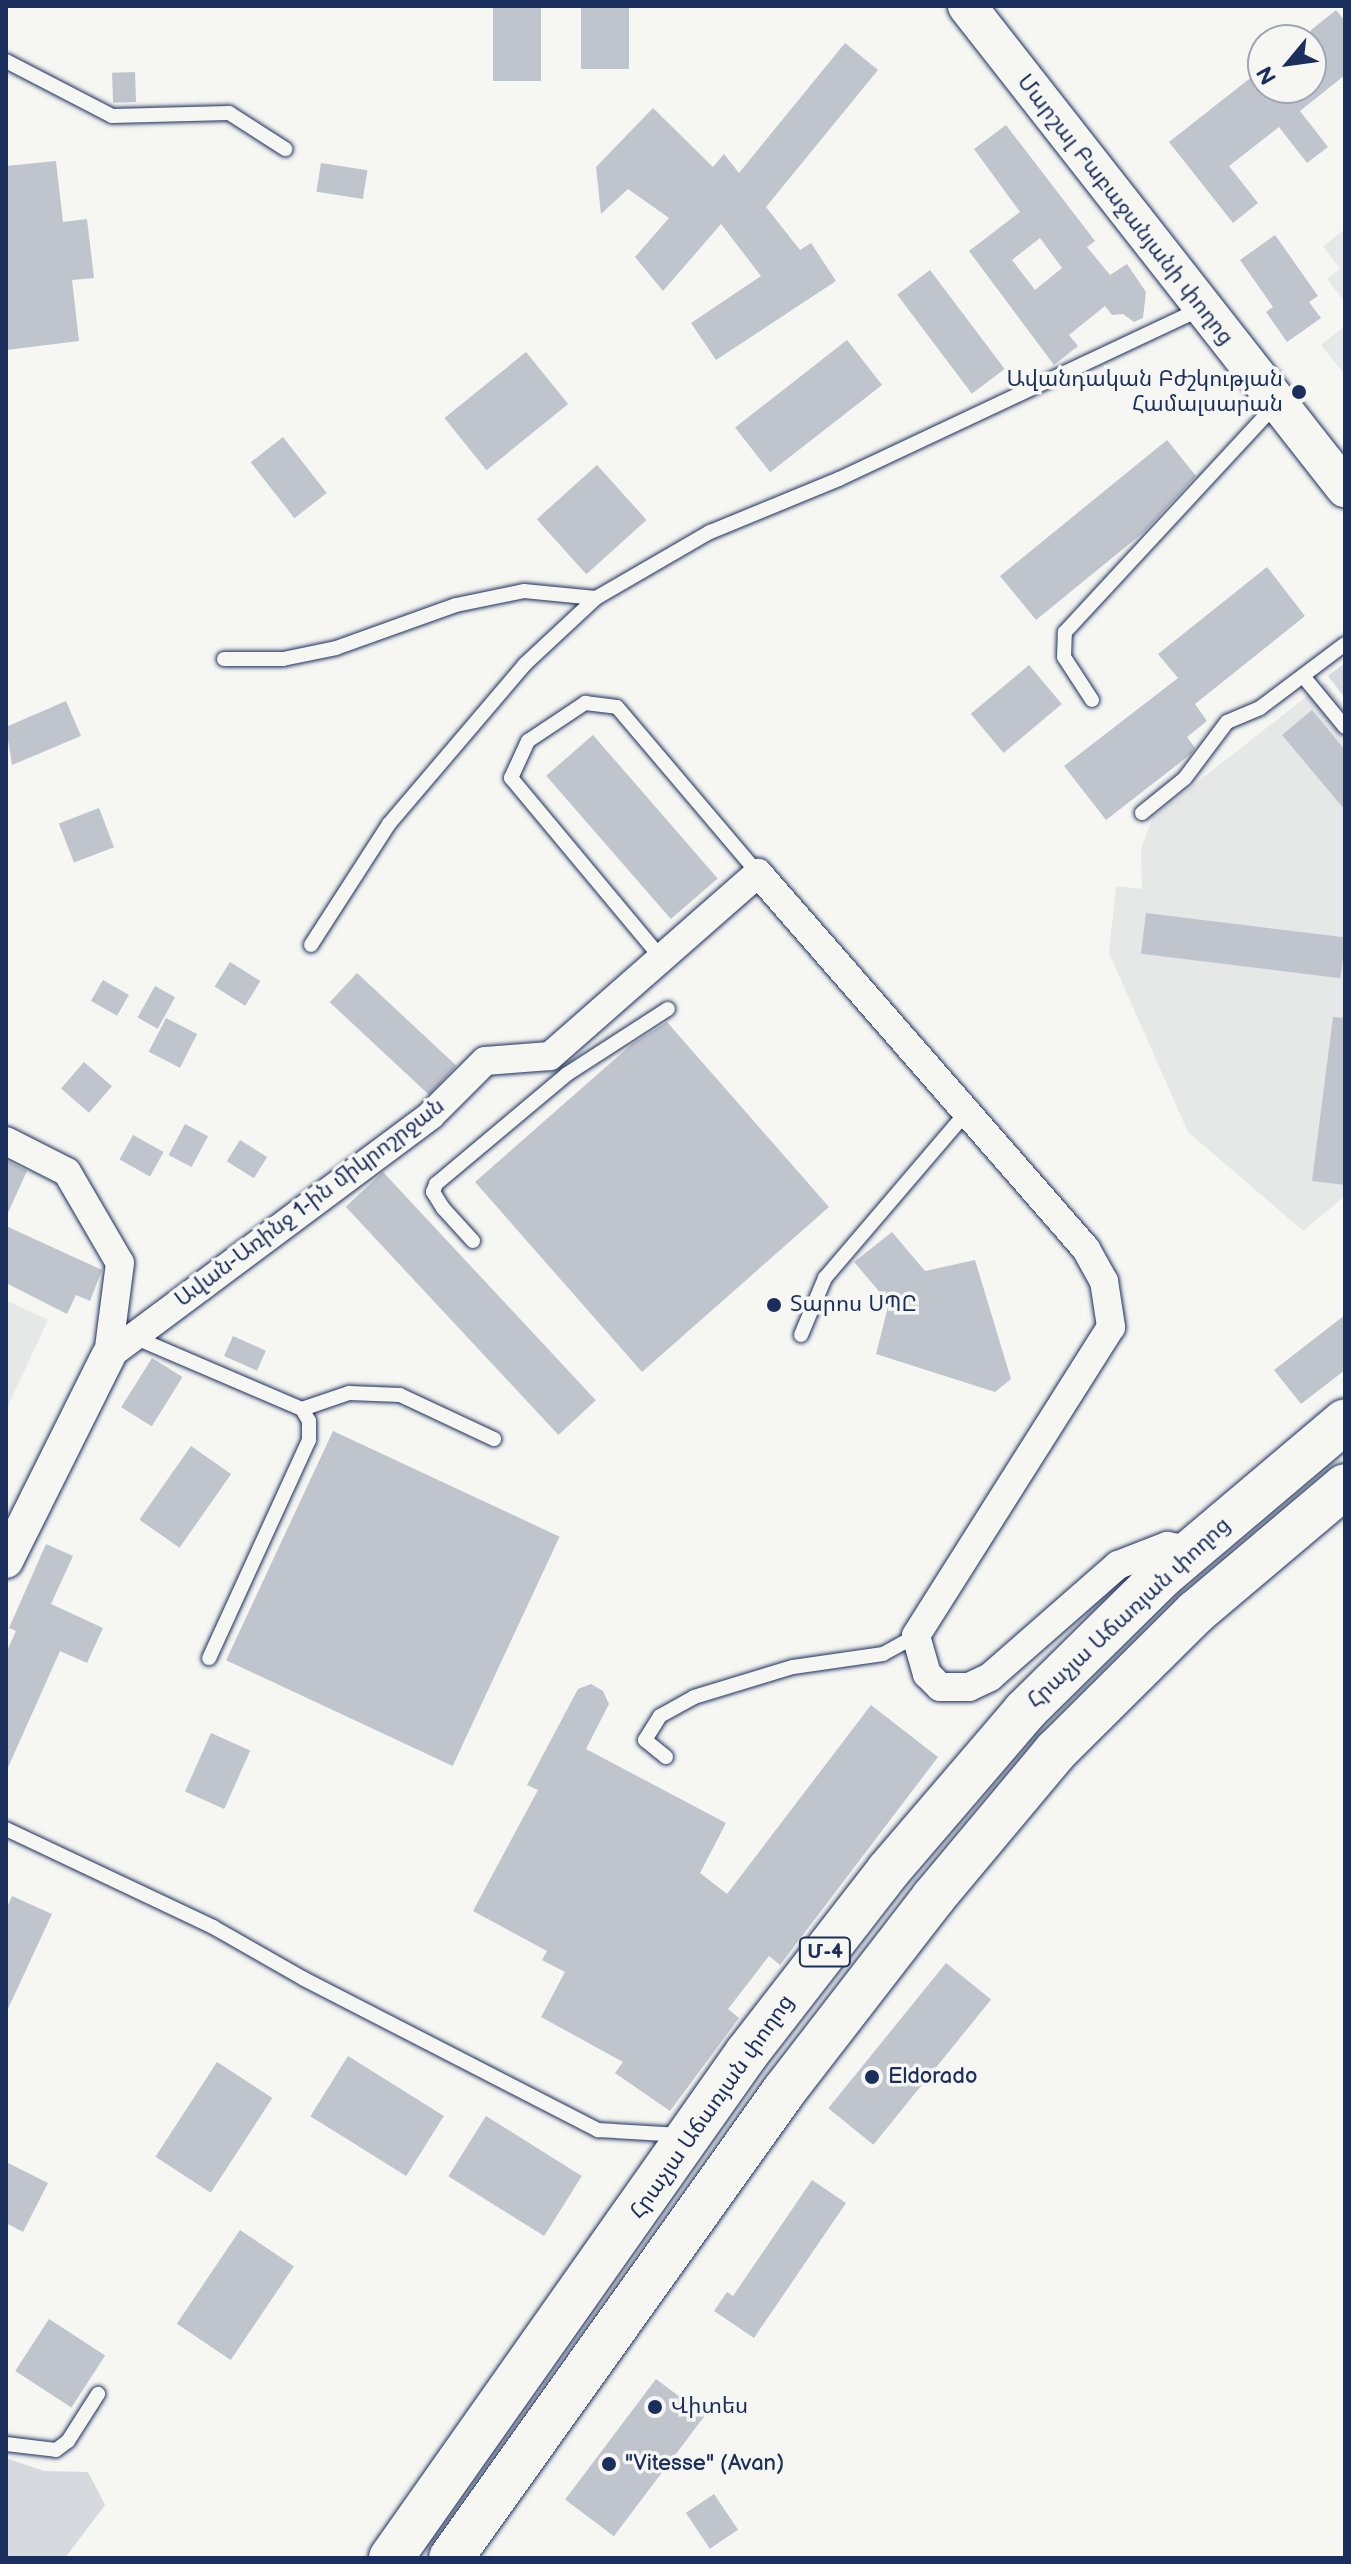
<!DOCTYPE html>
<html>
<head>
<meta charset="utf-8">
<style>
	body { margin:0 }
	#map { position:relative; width:1351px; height:2564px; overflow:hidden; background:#f6f6f2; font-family:"Balsamiq Sans","Noto Sans Armenian",sans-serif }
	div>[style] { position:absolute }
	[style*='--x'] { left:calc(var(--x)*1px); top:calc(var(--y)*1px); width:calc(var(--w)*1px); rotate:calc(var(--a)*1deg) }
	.built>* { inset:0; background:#e6e7e7 }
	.green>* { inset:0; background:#d6d9dd }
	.building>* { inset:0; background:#c0c4cd; transform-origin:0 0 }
	.roads { filter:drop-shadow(0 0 2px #1b2f5e) drop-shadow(0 0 2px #1b2f5e) }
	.service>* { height:14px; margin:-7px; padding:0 7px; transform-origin:7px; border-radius:7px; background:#f6f6f2 }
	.minor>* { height:28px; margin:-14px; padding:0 14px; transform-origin:14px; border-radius:14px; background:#f6f6f2 }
	.tertiary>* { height:34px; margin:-17px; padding:0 17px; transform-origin:17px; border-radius:17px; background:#f6f6f2 }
	.secondary>* { height:38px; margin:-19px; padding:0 19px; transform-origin:19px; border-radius:19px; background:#f6f6f2 }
	.trunk>* { height:44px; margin:-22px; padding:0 22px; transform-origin:22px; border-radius:22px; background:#f6f6f2 }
	.dots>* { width:22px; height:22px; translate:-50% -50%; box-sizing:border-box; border:4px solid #f6f6f2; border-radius:50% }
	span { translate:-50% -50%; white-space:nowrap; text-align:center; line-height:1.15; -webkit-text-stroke:7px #f6f6f2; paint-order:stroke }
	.shield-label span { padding:2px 6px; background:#f6f6f2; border:2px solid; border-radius:6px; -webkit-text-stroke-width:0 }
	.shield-label { font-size:20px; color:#1b2f5e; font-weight:700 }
	.street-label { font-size:22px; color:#1b2f5e }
	.poi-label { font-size:22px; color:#1b2f5e }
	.right { translate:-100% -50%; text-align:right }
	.left { translate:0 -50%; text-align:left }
	.frame { position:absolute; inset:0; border:8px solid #1b2f5e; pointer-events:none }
	.north { position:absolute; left:1247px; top:24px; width:80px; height:80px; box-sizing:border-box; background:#f6f6f2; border:2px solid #9ea6b7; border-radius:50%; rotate:241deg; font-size:22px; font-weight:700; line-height:32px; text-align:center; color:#1b2f5e }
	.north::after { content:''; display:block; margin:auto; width:28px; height:36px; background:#1b2f5e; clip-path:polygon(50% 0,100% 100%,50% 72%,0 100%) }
</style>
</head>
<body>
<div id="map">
	<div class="built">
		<div style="clip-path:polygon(1345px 229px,1345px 302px,1327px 279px,1340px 269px,1323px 246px)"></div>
		<div style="clip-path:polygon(1345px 326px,1345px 375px,1321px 345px)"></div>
		<div style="clip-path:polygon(1325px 682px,1345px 706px,1345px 1196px,1303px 1231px,1188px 1132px,1109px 953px,1116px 886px,1142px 889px,1141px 848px,1153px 817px)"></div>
		<div style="clip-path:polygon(6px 1300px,48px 1320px,6px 1410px)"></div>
	</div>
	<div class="green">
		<div style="clip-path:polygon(1345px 663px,1345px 698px,1328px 676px)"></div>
		<div style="clip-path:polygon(6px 2458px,44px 2471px,88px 2472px,105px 2505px,65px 2558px,6px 2558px)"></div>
	</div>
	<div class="building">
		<div style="left:493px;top:6px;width:48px;height:75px"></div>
		<div style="left:581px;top:6px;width:48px;height:63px"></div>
		<div style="clip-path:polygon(1336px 10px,1345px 21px,1345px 75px,1300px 111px,1328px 147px,1307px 163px,1279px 127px,1229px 166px,1258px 203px,1233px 223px,1169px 142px,1263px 68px,1263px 88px,1311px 88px,1311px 30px)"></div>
		<div style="clip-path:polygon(845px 43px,878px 70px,766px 207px,800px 250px,811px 243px,836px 281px,716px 360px,691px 323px,761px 276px,721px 224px,663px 291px,635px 257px,669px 218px,628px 189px,601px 214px,596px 167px,653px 108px,713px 167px,724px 154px,739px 173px)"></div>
		<div style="left:135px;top:72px;width:30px;height:23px;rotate:88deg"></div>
		<div style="clip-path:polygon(evenodd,1006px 125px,1095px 241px,1087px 247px,1110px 275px,1127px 264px,1146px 292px,1143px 318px,1134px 322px,1123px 314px,1112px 315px,1105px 306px,1069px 335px,1078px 346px,1054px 365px,969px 251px,1020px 212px,974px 149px,1006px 125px,1040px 238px,1062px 268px,1035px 290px,1012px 260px,1040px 238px)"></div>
		<div style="clip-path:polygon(56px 161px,63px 222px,87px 219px,94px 278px,72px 280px,79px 341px,6px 350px,6px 166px)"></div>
		<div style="left:321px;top:163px;width:47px;height:29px;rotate:9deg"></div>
		<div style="clip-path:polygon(1275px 235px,1318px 296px,1309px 302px,1321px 318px,1287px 342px,1266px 312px,1273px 307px,1240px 260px)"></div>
		<div style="left:930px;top:270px;width:124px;height:41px;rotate:53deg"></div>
		<div style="left:847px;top:340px;width:57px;height:142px;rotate:52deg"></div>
		<div style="left:526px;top:352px;width:67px;height:105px;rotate:51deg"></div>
		<div style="left:283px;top:437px;width:71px;height:41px;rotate:52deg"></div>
		<div style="clip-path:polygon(1167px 440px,1196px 476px,1144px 532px,1036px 620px,1000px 576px)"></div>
		<div style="left:597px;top:465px;width:74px;height:81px;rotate:48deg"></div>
		<div style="clip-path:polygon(1267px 567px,1305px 616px,1195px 704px,1207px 721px,1187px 737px,1195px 748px,1191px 754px,1106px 820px,1064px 766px,1178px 678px,1158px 654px)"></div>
		<div style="left:1029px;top:665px;width:51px;height:76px;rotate:50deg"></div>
		<div style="clip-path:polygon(66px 701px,81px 736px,12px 765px,6px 727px)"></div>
		<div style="clip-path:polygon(1312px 710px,1345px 750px,1345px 810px,1282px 735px)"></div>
		<div style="left:593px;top:735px;width:190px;height:62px;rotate:49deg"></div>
		<div style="left:99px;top:808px;width:42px;height:43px;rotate:69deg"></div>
		<div style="left:1146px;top:913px;width:201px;height:41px;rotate:7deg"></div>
		<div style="left:230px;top:962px;width:36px;height:29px;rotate:32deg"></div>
		<div style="left:357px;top:973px;width:136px;height:40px;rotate:43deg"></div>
		<div style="left:103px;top:980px;width:30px;height:24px;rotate:30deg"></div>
		<div style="left:155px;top:986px;width:23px;height:36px;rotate:29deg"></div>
		<div style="clip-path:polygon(1333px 1017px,1345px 1018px,1345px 1185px,1312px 1181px)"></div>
		<div style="left:166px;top:1018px;width:35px;height:38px;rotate:27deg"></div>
		<div style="clip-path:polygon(667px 1022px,829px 1207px,642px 1372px,475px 1182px,632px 1044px)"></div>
		<div style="left:84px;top:1062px;width:37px;height:35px;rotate:41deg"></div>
		<div style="left:185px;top:1124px;width:26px;height:35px;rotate:28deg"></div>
		<div style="left:133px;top:1135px;width:35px;height:28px;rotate:29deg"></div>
		<div style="left:240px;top:1140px;width:32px;height:25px;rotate:32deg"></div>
		<div style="clip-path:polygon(6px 1160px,27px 1171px,6px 1217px)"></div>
		<div style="left:383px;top:1172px;width:312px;height:51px;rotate:47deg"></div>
		<div style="clip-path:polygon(6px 1226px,102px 1270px,90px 1301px,76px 1295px,67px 1314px,6px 1283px)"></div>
		<div style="clip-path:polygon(892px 1232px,925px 1271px,975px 1260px,1011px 1379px,995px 1392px,876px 1354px,889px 1303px,854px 1262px)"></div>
		<div style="clip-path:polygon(1345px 1315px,1345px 1370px,1301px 1404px,1274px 1370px)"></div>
		<div style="left:233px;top:1336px;width:36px;height:22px;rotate:24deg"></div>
		<div style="left:152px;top:1358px;width:36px;height:58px;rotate:32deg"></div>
		<div style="left:333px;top:1431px;width:250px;height:253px;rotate:25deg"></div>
		<div style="left:191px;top:1446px;width:49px;height:90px;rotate:35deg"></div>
		<div style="clip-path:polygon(46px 1544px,73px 1556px,51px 1604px,103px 1628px,87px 1663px,60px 1651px,6px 1772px,6px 1653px,16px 1631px,9px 1628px)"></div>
		<div style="clip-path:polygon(591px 1684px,603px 1691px,609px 1704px,586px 1749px,726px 1823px,700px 1873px,727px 1894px,871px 1705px,938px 1757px,780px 1965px,769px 1956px,728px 2009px,739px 2018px,670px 2111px,615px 2073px,623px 2062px,541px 2017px,565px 1972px,542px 1960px,547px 1951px,473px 1911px,538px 1790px,527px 1785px,578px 1689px)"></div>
		<div style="left:211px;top:1733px;width:43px;height:64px;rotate:24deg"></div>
		<div style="clip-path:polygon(12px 1896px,52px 1914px,6px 2013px,6px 1910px)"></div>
		<div style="left:946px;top:1963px;width:58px;height:187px;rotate:39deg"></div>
		<div style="left:348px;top:2056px;width:113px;height:71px;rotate:32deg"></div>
		<div style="left:217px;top:2062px;width:66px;height:113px;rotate:33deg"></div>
		<div style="left:486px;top:2116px;width:113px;height:71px;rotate:32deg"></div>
		<div style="clip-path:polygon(6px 2162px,48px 2183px,23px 2232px,6px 2223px)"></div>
		<div style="clip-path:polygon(812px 2180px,846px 2203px,754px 2338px,714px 2311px,727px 2292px,733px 2296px)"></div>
		<div style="left:240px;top:2230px;width:65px;height:113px;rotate:34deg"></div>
		<div style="left:49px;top:2319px;width:67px;height:62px;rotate:33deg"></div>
		<div style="left:656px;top:2379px;width:61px;height:151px;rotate:37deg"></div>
		<div style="left:714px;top:2494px;width:43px;height:34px;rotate:56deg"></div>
	</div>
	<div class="roads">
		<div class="service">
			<div style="--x:6;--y:61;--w:119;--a:27.4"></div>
			<div style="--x:112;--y:116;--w:117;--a:-1.5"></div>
			<div style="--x:229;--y:113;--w:67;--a:32.7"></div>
			<div style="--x:224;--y:659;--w:59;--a:0"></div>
			<div style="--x:283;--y:659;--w:54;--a:-11.7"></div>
			<div style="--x:336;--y:648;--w:127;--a:-19.7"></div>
			<div style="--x:456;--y:605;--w:69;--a:-11.6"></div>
			<div style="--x:524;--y:591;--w:72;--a:5.6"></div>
			<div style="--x:1303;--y:676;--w:66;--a:50.5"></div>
			<div style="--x:1092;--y:700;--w:51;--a:-123.1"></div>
			<div style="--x:1064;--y:657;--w:25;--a:-88"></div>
			<div style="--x:1065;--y:632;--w:309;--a:-47.2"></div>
			<div style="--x:1142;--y:813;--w:55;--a:-39.1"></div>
			<div style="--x:1185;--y:778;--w:70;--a:-53.1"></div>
			<div style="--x:1227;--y:722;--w:36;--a:-23"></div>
			<div style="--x:1260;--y:708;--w:106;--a:-37"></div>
			<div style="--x:311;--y:945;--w:144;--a:-57.2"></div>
			<div style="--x:389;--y:824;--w:210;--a:-49.6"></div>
			<div style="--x:525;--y:664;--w:97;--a:-42.9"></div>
			<div style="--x:596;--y:598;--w:132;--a:-30.1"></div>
			<div style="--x:710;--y:532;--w:139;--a:-22.3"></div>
			<div style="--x:839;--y:479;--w:399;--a:-25.2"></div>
			<div style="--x:662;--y:959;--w:236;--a:-129.8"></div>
			<div style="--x:511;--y:778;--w:41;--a:-65.3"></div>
			<div style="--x:528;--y:741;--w:69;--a:-33.7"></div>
			<div style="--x:585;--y:703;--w:32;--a:7"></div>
			<div style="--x:617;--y:707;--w:218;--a:49.7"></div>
			<div style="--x:473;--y:1241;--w:45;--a:-132.3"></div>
			<div style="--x:443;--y:1208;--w:19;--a:-122"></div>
			<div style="--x:433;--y:1192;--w:9;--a:-69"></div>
			<div style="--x:436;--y:1184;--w:171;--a:-40"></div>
			<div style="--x:567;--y:1074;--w:120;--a:-32.8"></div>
			<div style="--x:801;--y:1335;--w:62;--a:-67.2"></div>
			<div style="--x:825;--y:1278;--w:218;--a:-49.5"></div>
			<div style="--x:134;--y:1337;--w:183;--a:23.2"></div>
			<div style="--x:302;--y:1409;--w:14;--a:60"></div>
			<div style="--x:309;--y:1421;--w:19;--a:90"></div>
			<div style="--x:309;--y:1440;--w:240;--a:114.6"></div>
			<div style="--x:302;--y:1409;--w:50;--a:-18.8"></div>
			<div style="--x:349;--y:1393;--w:51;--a:2.2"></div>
			<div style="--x:400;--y:1395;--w:104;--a:25.1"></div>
			<div style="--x:666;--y:1757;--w:27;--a:-141"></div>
			<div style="--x:645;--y:1740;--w:28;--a:-58"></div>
			<div style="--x:660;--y:1716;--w:39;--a:-29"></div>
			<div style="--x:694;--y:1697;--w:103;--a:-16.9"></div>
			<div style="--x:793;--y:1667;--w:91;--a:-8.2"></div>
			<div style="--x:883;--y:1654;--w:38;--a:-29"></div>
			<div style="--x:6;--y:1829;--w:229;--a:25.3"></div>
			<div style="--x:213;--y:1927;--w:105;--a:29.7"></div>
			<div style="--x:304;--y:1979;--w:331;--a:27.2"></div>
			<div style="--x:598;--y:2130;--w:83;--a:3.4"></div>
			<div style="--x:6;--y:2444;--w:50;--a:6.8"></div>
			<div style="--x:56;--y:2450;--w:15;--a:-37"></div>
			<div style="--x:68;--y:2441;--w:56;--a:-57.4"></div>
		</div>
		<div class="minor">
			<div style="--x:6;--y:1141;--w:68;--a:26.9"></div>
			<div style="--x:67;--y:1172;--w:105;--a:59.8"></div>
			<div style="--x:120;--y:1263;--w:94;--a:97.4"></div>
			<div style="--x:108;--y:1356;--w:403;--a:-36.7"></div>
			<div style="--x:431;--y:1115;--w:76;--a:-45"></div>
			<div style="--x:485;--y:1061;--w:65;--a:-4.4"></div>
			<div style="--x:550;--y:1056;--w:277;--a:-41.3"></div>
			<div style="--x:758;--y:873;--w:499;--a:48.9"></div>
			<div style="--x:1086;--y:1249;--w:37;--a:61"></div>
			<div style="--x:1104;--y:1281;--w:47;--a:81.3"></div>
			<div style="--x:1111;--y:1327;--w:365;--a:122.3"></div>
			<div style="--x:916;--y:1636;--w:40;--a:74"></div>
			<div style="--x:927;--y:1674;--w:18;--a:45"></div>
			<div style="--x:940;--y:1687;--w:29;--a:0"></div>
			<div style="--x:969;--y:1687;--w:23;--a:-25"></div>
			<div style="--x:990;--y:1677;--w:170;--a:-41.2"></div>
			<div style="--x:1118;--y:1565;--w:53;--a:-21.2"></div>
			<div style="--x:1167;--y:1546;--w:24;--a:9"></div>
		</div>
		<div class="tertiary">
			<div style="--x:6;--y:1561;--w:229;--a:-63.5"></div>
		</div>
		<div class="secondary">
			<div style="--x:967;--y:6;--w:613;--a:51.9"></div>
		</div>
		<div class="trunk">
			<div style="--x:391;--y:2558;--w:618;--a:-54.82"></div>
			<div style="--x:747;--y:2053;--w:230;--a:-52.2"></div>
			<div style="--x:888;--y:1871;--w:211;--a:-49.4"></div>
			<div style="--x:1025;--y:1711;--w:194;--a:-44.6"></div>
			<div style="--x:1163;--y:1575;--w:238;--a:-40.2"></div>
			<div style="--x:451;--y:2558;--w:574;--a:-54.51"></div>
			<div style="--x:784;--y:2091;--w:244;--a:-52.3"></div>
			<div style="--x:933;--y:1898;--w:192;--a:-50.1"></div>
			<div style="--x:1056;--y:1751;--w:197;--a:-44.8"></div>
			<div style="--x:1196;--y:1612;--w:195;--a:-40.2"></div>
		</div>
	</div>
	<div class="dots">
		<div style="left:1299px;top:392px;background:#1b2f5e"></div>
		<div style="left:774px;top:1305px;background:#1b2f5e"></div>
		<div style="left:872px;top:2077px;background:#1b2f5e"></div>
		<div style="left:655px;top:2407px;background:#1b2f5e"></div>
		<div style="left:609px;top:2464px;background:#1b2f5e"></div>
	</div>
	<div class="shield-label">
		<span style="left:825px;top:1952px">Մ-4</span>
	</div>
	<div class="street-label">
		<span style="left:1125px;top:210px;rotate:52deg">Մարշալ Բաբաջանյանի փողոց</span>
		<span style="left:310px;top:1203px;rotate:-37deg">Ավան-Առինջ 1-ին միկրոշրջան</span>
		<span style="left:1129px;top:1613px;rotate:-43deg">Հրաչյա Աճառյան փողոց</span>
		<span style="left:712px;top:2107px;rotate:-55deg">Հրաչյա Աճառյան փողոց</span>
	</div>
	<div class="poi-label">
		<span class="right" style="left:1283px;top:392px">Ավանդական Բժշկության<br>Համալսարան</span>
		<span class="left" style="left:790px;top:1305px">Տարոս ՍՊԸ</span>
		<span class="left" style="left:888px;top:2077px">Eldorado</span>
		<span class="left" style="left:671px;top:2407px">Վիտես</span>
		<span class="left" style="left:625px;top:2464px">"Vitesse" (Avan)</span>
	</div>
	<div class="frame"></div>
	<div class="north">N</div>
</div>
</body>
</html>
